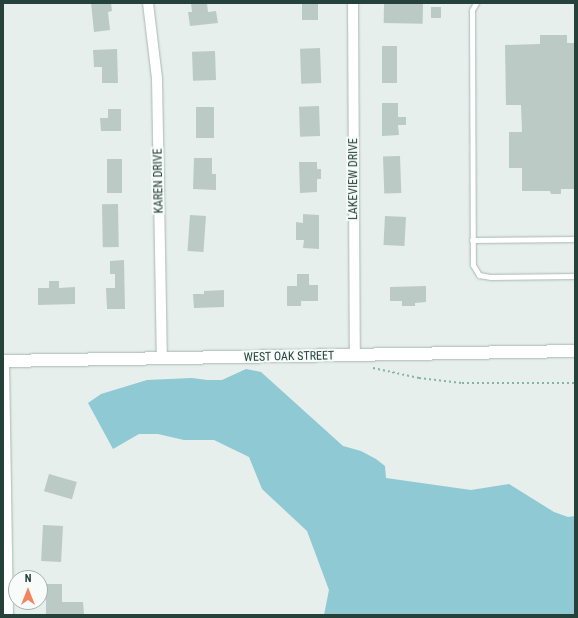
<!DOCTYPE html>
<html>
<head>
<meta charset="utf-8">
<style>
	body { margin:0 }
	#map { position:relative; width:578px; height:618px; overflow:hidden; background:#e6efeb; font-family:"Roboto Condensed",sans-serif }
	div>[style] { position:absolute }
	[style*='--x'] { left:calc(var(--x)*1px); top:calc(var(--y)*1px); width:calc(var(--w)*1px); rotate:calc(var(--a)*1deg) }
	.water>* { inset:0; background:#8ec9d4 }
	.building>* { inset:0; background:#bbcac4; transform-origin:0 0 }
	.path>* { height:2px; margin-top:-1px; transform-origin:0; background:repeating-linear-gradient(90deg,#86b3a5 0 2px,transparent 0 5px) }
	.roads { filter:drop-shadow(0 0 1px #a8b8b2) drop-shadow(0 0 1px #a8b8b2) }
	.lane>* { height:5px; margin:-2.5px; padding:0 2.5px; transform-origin:2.5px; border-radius:2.5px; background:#fff }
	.street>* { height:10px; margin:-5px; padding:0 5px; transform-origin:5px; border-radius:5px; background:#fff }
	.secondary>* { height:12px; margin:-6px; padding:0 6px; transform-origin:6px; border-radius:6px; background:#fff }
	span { translate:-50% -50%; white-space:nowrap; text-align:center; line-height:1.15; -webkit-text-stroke:4px #f7fbf9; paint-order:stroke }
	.street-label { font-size:12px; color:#24423a }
	.frame { position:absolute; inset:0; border:4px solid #24423a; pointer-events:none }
	.north { position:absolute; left:8px; top:570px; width:40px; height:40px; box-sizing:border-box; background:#f7fbf9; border:1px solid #a3b1ad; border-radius:50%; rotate:0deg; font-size:11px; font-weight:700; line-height:16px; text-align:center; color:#24423a }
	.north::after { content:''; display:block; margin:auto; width:14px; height:18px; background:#f4845f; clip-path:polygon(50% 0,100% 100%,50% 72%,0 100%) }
</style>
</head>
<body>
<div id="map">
	<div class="water">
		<div style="clip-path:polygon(246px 369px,261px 372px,343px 446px,361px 451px,376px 459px,385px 466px,386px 478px,471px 490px,509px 484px,554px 512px,568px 517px,575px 516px,575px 615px,324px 615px,329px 590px,307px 531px,262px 489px,249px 457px,214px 440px,184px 440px,158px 434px,139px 434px,113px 449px,88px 403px,101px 394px,147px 380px,192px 378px,207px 380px,222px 380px)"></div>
	</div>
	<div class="building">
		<div style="clip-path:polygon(91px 3px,111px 3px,112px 11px,108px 12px,110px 30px,94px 32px)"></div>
		<div style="clip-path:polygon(191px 3px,207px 3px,208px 12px,216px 11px,218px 23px,190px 26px,188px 12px,192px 12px)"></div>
		<div style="left:302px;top:3px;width:16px;height:17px"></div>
		<div style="left:384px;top:3px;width:39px;height:20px;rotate:1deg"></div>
		<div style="left:431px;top:7px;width:10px;height:11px"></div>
		<div style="clip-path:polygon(540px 35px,567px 35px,567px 43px,575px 43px,575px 189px,561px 189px,561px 194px,551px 194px,550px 191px,522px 191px,522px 168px,509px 168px,509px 132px,522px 132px,521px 105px,506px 105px,505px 45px,540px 44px)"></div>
		<div style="left:382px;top:46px;width:15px;height:37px"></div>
		<div style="left:320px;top:48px;width:35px;height:20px;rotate:88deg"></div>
		<div style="clip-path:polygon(117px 49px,118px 83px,102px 83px,102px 67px,94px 67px,93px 50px)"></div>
		<div style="left:215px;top:51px;width:29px;height:23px;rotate:88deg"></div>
		<div style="clip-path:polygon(382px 103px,398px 103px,398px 117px,406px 117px,406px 125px,398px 125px,399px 135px,382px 136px)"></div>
		<div style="left:319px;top:106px;width:30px;height:20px;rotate:88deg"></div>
		<div style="left:196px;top:107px;width:18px;height:31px"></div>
		<div style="clip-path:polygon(108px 109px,121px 109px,121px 131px,101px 131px,100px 118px,108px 118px)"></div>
		<div style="left:400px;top:156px;width:37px;height:17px;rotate:88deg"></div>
		<div style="clip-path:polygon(194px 158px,212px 158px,212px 174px,216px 174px,216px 190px,193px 189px)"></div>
		<div style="left:107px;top:159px;width:15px;height:34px"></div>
		<div style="clip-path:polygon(299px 162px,317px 162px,317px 169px,321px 169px,321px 179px,317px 179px,317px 192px,300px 193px)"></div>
		<div style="left:118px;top:204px;width:43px;height:16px;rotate:89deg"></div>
		<div style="clip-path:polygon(303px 214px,319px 215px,319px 249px,303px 248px,304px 240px,296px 240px,296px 222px,303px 223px)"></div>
		<div style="left:190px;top:215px;width:16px;height:36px;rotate:4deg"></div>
		<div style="left:385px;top:216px;width:21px;height:29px;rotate:3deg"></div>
		<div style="clip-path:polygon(124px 260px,125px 309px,107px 309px,106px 288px,115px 288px,115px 274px,110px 274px,110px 261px)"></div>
		<div style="clip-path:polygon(297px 274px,309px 274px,309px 285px,318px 285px,318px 301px,301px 301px,301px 306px,287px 306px,287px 286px,297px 286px)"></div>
		<div style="clip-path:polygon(49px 281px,59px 281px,59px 288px,75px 287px,75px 304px,38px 305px,38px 288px,49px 288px)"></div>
		<div style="clip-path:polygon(426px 286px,426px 302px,415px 303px,415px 306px,402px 306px,402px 301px,390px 301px,390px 287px)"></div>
		<div style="clip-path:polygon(224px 290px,224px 307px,194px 308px,193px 294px,204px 294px,204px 291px)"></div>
		<div style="left:49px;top:474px;width:29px;height:18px;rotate:16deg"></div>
		<div style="left:43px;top:525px;width:20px;height:36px;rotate:3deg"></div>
		<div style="clip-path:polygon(46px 584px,62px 584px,62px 602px,83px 602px,84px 614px,46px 614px)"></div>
	</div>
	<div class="path">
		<div style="--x:373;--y:368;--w:47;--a:12.3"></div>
		<div style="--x:419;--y:378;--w:43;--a:6.6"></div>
		<div style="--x:462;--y:383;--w:113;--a:0"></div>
	</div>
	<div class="roads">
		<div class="lane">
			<div style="--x:476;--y:3;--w:8;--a:120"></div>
			<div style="--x:472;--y:10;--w:255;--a:89.8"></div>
			<div style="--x:473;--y:265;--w:12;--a:59"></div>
			<div style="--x:479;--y:275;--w:11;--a:10"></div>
			<div style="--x:490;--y:277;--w:85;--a:-0.7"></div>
			<div style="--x:472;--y:240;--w:103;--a:-0.6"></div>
		</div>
		<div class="street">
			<div style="--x:148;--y:3;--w:77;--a:83.2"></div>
			<div style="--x:157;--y:79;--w:280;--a:89"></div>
			<div style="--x:353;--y:3;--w:353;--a:89.7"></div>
			<div style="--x:4;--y:361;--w:254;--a:89.1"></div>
		</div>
		<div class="secondary">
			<div style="--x:3;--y:361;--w:572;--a:-1"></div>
		</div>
	</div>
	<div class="street-label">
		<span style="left:354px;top:179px;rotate:-90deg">LAKEVIEW DRIVE</span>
		<span style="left:159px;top:181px;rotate:-91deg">KAREN DRIVE</span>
		<span style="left:289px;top:357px;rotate:-1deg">WEST OAK STREET</span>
	</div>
	<div class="frame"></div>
	<div class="north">N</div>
</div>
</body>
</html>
